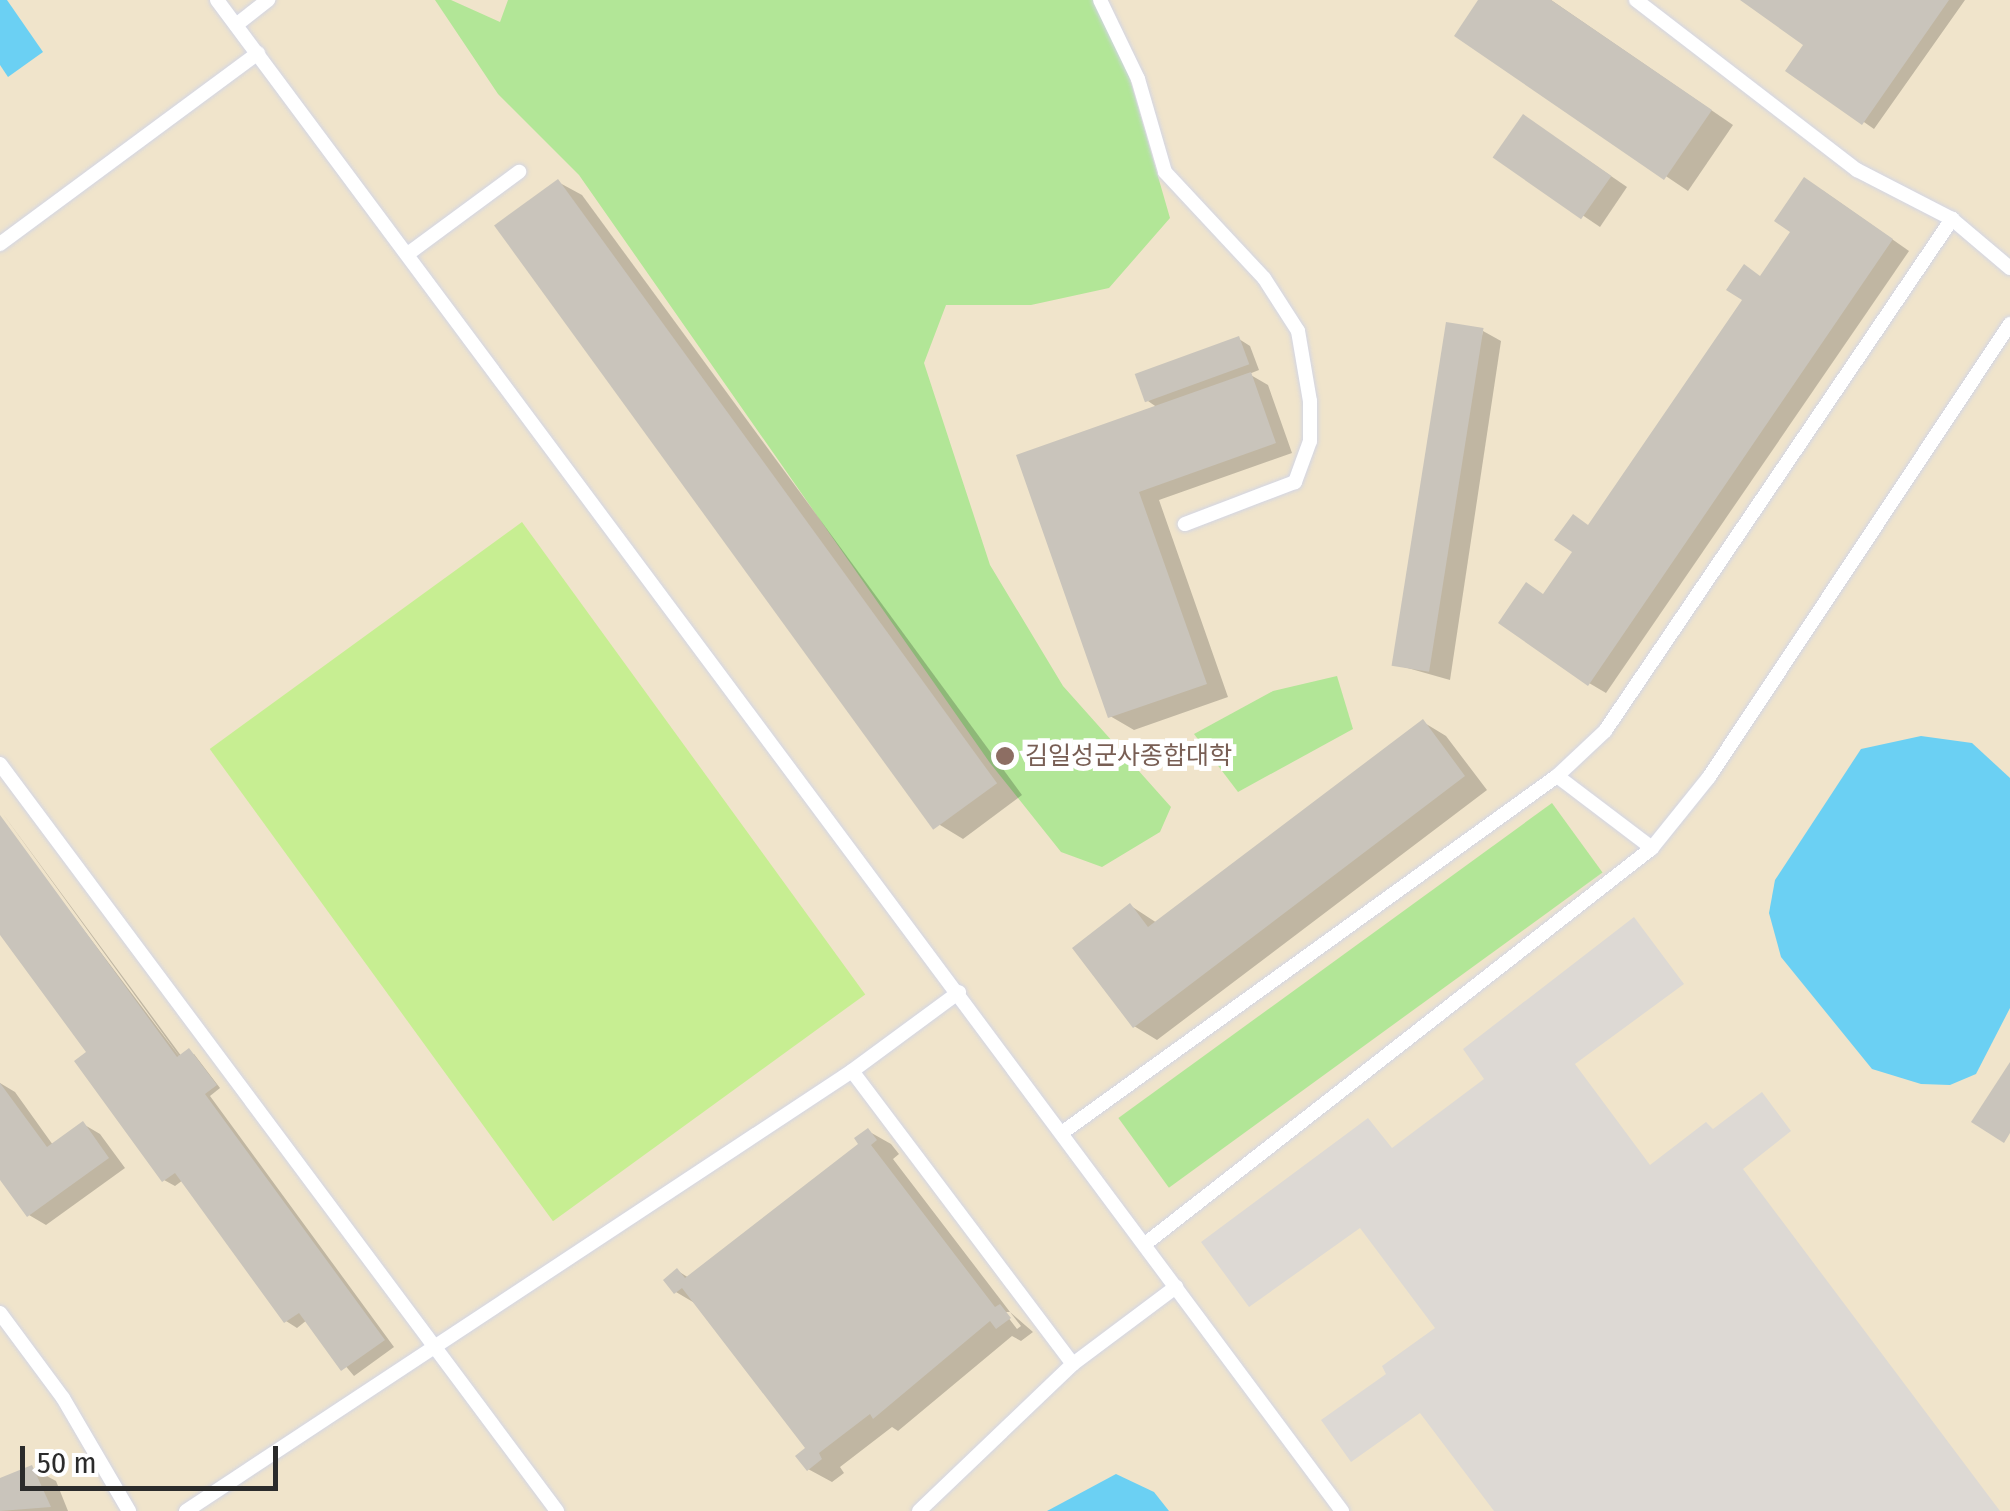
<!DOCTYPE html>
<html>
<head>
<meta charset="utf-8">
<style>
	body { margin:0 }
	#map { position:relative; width:2010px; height:1511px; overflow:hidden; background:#ede6dc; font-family:"Fira Sans Condensed","Noto Sans KR",sans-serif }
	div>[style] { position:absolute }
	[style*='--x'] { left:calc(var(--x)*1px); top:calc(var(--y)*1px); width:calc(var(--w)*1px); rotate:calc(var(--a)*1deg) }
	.education>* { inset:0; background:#f0e4cb; transform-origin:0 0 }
	.green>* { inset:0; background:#b2e697; transform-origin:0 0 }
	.pitch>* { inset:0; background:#c7ee92; transform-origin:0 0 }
	.plaza>* { inset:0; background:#ddd9d4 }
	.water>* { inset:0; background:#6bd0f3 }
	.shadow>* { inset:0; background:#0003 }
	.building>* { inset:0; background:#c9c4bb; transform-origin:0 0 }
	.roads { filter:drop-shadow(0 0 2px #d2d5e4) drop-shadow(0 0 2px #d2d5e4) }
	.service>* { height:14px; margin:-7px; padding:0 7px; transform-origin:7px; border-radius:7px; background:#fff }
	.dots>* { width:28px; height:28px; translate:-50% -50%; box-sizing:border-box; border:5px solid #fff; border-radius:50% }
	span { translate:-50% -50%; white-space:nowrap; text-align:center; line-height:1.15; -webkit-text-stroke:10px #fff; paint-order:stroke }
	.education-label { font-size:25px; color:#785e54 }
	.left { translate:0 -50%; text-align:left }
	.scale { position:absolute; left:20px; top:1446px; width:258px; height:45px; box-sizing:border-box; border:5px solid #2b2b2b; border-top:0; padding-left:12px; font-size:30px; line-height:35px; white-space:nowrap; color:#2b2b2b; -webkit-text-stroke:8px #fff; paint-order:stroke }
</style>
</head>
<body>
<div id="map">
	<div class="education">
		<div style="left:0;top:0;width:2010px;height:1511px"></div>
	</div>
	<div class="green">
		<div style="clip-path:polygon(435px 0,451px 0,500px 22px,508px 0,1107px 0,1170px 218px,1109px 288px,1031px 305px,946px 305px,924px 363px,990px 565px,1063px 686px,1171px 807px,1160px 832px,1102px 867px,1061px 852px,990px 763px,579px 175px,498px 94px)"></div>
		<div style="clip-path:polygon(1337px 676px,1353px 729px,1238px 792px,1194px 734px,1273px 691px)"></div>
		<div style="left:1552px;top:803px;width:86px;height:536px;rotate:54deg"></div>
	</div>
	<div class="pitch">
		<div style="left:522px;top:522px;width:584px;height:386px;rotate:54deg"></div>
	</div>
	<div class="plaza">
		<div style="clip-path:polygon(1634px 917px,1684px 984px,1575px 1064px,1650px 1165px,1706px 1122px,1713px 1129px,1762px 1092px,1791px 1131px,1743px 1169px,2000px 1511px,1494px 1511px,1420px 1413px,1351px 1462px,1321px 1420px,1386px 1374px,1382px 1366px,1435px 1328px,1360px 1228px,1249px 1307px,1201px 1242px,1368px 1118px,1392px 1148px,1484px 1079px,1463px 1049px)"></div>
	</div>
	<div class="water">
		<div style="clip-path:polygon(0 0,7px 0,43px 52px,8px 77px,0 65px)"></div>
		<div style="clip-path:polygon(1921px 736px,1972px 743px,2010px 778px,2010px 1008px,1976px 1074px,1950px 1085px,1921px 1084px,1872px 1069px,1781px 957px,1769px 913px,1775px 880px,1861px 749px)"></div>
		<div style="clip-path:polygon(1116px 1474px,1154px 1492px,1169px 1511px,1047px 1511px)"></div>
	</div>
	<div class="shadow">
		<div style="clip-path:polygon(1482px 0,1551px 0,1733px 125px,1688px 191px,1457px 35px)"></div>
		<div style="clip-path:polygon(1744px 0,1965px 0,1874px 129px,1789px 70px,1807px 44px)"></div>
		<div style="clip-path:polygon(1541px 128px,1627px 187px,1600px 227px,1496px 157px)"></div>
		<div style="clip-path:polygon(558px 182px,582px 195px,1022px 795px,963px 839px,940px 825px)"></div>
		<div style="clip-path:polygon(1822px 190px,1909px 251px,1606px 693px,1589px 683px,1545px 596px)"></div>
		<div style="clip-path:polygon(1483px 331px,1501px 341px,1450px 680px,1397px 665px)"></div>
		<div style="clip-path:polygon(1239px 339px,1250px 346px,1259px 370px,1249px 374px,1268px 385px,1292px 453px,1159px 500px,1228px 697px,1134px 730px,1110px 716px,1019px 457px,1158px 408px,1148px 401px)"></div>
		<div style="clip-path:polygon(1423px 722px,1446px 736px,1487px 790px,1157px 1040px,1134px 1026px,1131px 906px,1157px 923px)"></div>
		<div style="clip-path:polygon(0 810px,182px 1057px,194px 1054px,220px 1088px,210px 1096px,394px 1347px,354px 1376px,307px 1320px,297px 1328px,286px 1321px,183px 1180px,175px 1186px,164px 1180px,90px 1053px,0 930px,0 819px,182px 1060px)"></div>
		<div style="clip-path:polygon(0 1083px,15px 1092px,53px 1145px,83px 1124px,100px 1134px,125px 1168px,46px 1225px,29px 1215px,0 1175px)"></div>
		<div style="clip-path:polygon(evenodd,868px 1131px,891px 1144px,899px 1154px,893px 1159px,1010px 1312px,1033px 1332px,1021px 1341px,1012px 1336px,898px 1431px,892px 1427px,840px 1467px,844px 1473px,832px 1482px,808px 1469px,808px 1449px,698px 1305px,676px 1292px,678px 1271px,689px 1278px,862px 1145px,868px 1131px,1004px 1312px,1010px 1312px,1021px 1326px,1017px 1329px,1004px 1312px)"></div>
		<div style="clip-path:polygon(32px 1468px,56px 1481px,68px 1511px,0 1511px,0 1481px)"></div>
	</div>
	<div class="building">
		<div style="clip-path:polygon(1478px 0,1551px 0,1712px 110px,1664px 180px,1454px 36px)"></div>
		<div style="clip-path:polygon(1740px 0,1949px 0,1862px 125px,1785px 71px,1803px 45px)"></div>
		<div style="left:1523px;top:114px;width:108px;height:53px;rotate:35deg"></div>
		<div style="clip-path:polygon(1804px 177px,1893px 239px,1588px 686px,1498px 623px,1526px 582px,1543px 594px,1572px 552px,1554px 540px,1573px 514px,1588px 525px,1742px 300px,1726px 290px,1744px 264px,1760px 276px,1790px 232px,1774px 221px)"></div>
		<div style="left:558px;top:179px;width:747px;height:79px;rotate:54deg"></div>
		<div style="left:1446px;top:322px;width:38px;height:348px;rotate:9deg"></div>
		<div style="left:1239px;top:336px;width:30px;height:111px;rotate:70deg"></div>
		<div style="clip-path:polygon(1251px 372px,1276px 443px,1139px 492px,1207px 684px,1108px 718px,1016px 455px)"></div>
		<div style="clip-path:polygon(1423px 719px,1465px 776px,1133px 1028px,1072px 948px,1130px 903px,1148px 927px)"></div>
		<div style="clip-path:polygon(0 815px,177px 1057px,189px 1048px,217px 1085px,205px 1094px,385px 1340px,341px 1371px,299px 1313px,284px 1323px,175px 1173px,162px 1182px,74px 1061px,86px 1052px,0 935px)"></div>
		<div style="clip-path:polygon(2010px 1062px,2010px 1133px,2004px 1143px,1971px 1122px)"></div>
		<div style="clip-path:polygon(0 1083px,47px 1147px,83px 1121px,109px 1158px,27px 1217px,0 1180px)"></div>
		<div style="clip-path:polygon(868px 1128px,877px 1140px,871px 1145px,995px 1307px,1000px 1304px,1011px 1318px,996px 1329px,990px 1321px,873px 1419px,870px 1414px,819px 1453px,822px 1459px,807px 1471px,795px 1456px,805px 1448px,682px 1288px,674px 1294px,663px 1280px,677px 1268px,685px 1278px,858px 1144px,854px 1138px)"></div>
		<div style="clip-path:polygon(32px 1465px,51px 1507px,0 1511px,0 1478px)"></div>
	</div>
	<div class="roads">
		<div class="service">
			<div style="--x:217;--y:0;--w:1884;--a:53.33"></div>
			<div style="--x:1100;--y:0;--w:88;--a:64.3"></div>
			<div style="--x:1138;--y:79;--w:97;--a:73.8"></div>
			<div style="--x:1165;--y:172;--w:145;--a:47"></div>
			<div style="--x:1264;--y:278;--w:63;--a:57.3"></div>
			<div style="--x:1298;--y:331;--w:71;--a:80.3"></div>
			<div style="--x:1310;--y:401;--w:40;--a:90"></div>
			<div style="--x:1310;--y:441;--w:44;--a:110.1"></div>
			<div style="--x:1295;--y:482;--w:118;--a:159.1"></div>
			<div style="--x:1636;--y:0;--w:279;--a:37.6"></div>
			<div style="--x:1857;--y:170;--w:107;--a:27.3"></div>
			<div style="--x:1952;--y:219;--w:76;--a:40.2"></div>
			<div style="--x:236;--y:25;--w:41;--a:-38"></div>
			<div style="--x:0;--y:244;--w:321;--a:-36.5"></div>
			<div style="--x:409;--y:253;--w:137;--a:-36.4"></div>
			<div style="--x:0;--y:764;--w:932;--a:53.29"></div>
			<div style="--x:1557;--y:776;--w:66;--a:-43.2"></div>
			<div style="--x:1605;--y:731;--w:619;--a:-55.87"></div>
			<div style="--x:852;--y:1071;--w:367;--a:53"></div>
			<div style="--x:1073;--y:1364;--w:129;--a:-36.8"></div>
			<div style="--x:1063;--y:1132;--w:609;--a:-35.78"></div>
			<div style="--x:1557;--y:776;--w:119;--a:37.2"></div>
			<div style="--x:1145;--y:1244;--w:643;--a:-37.99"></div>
			<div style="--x:1652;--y:848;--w:91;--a:-51.2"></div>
			<div style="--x:1709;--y:777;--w:544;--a:-56.4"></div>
			<div style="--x:0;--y:1313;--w:106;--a:53.5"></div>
			<div style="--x:63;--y:1398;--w:131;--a:59.7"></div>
			<div style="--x:186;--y:1511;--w:798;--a:-33.45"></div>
			<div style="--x:852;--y:1071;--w:133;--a:-36.4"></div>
			<div style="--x:919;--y:1511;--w:213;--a:-43.7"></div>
		</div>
	</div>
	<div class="dots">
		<div style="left:1005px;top:756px;background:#8d6e63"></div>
	</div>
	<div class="education-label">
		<span class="left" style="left:1025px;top:756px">김일성군사종합대학</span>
	</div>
	<div class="scale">50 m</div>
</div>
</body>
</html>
